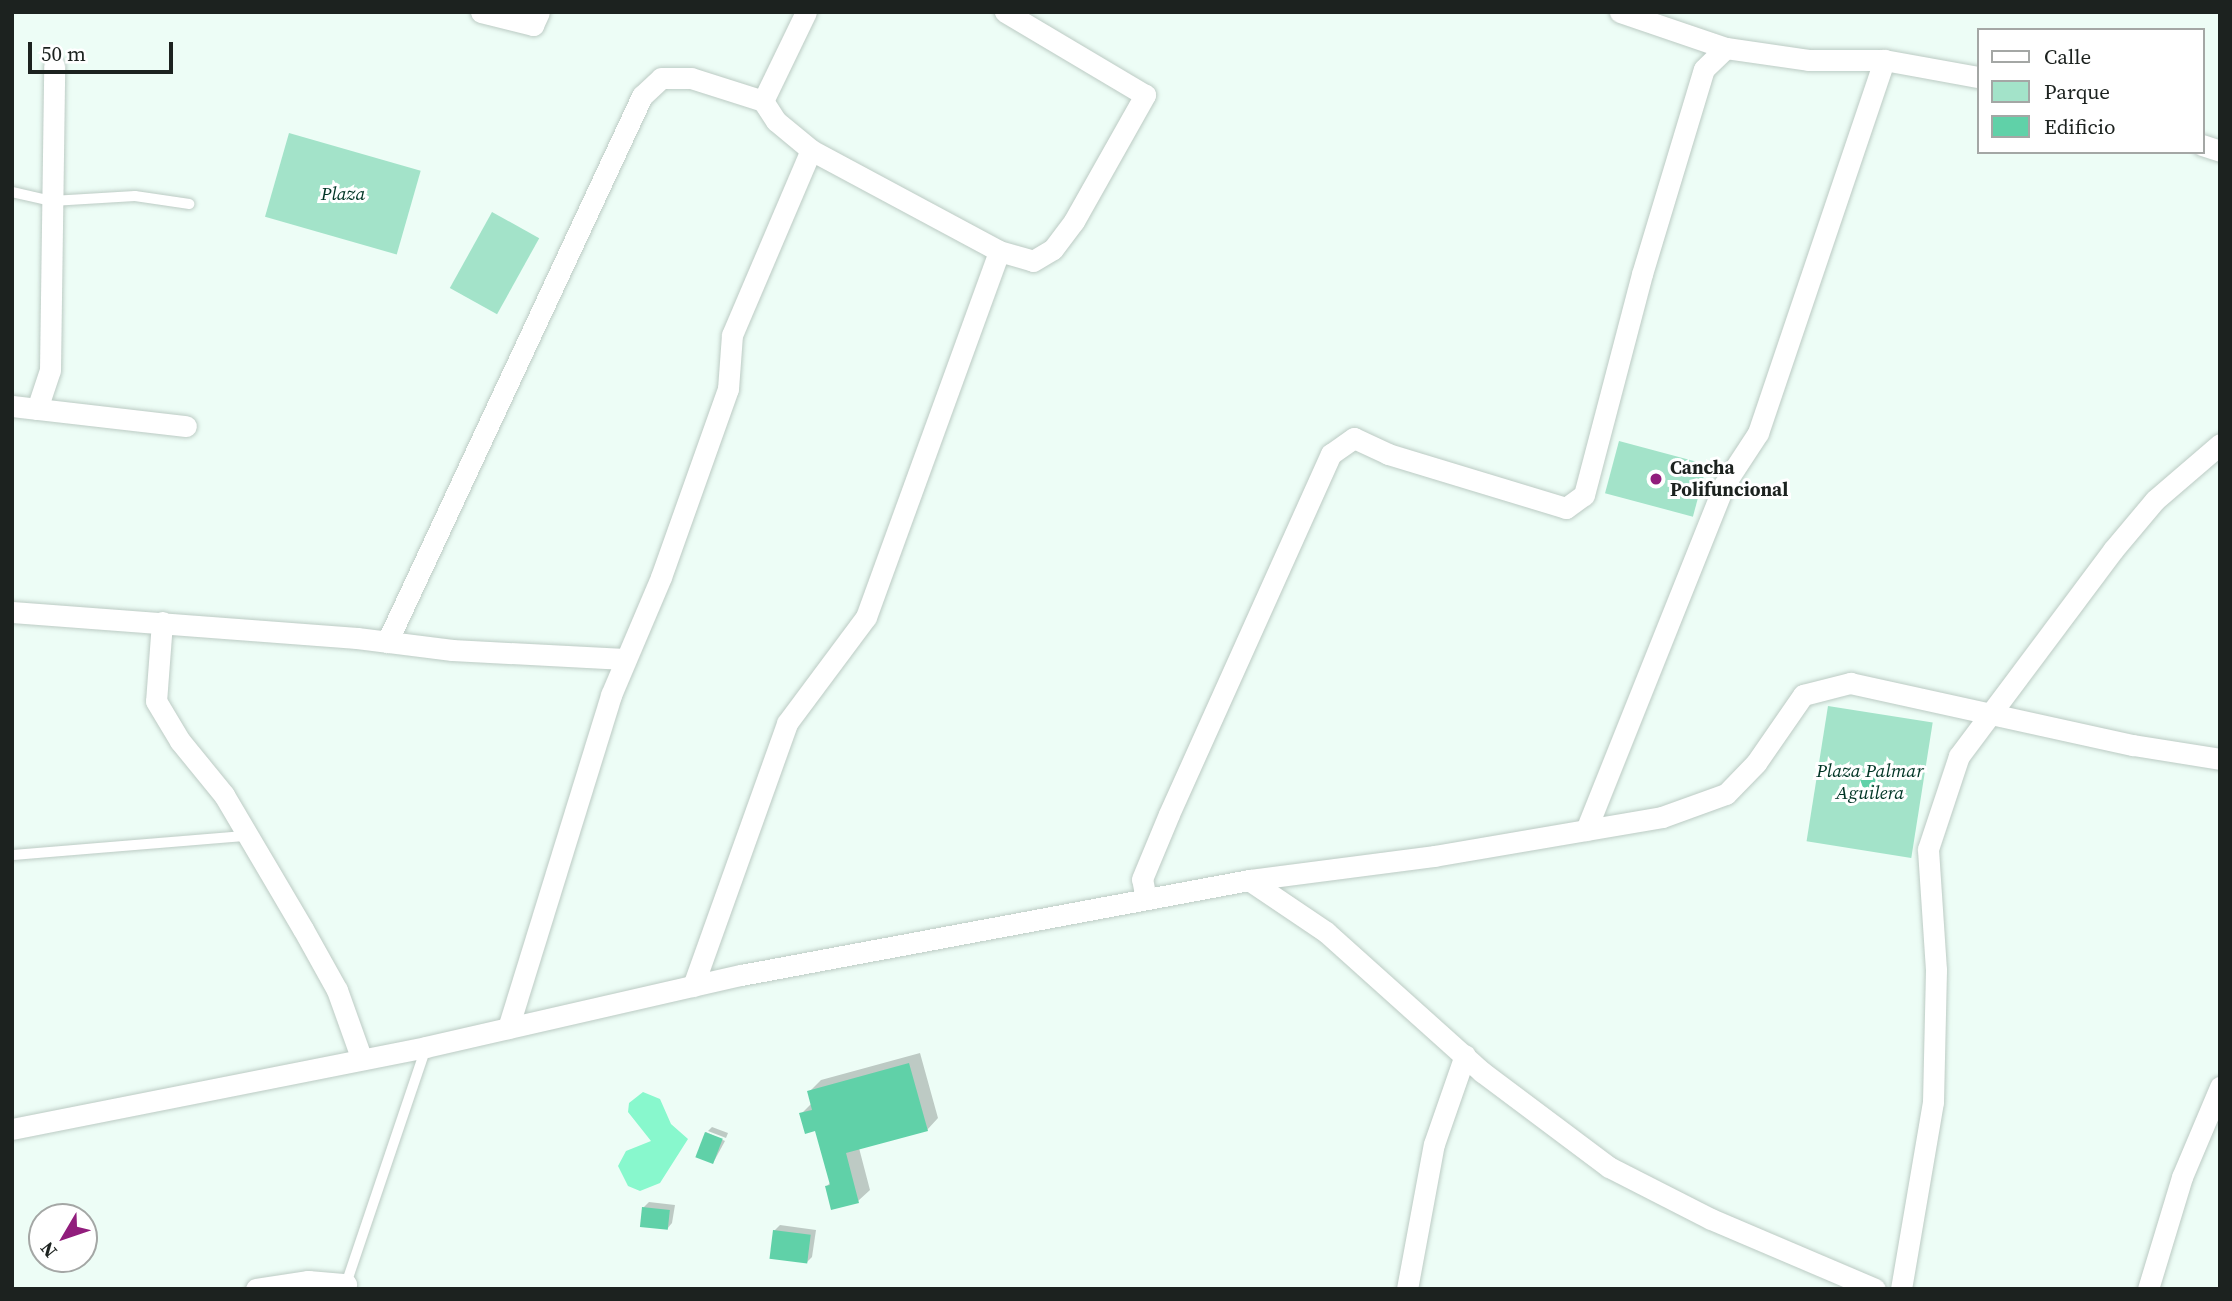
<!DOCTYPE html>
<html>
<head>
<meta charset="utf-8">
<style>
	body { margin:0 }
	#map { position:relative; width:2232px; height:1301px; overflow:hidden; background:#edfdf6; font-family:"Source Serif 4",serif }
	div>[style] { position:absolute }
	[style*='--x'] { left:calc(var(--x)*1px); top:calc(var(--y)*1px); width:calc(var(--w)*1px); rotate:calc(var(--a)*1deg) }
	.green>* { inset:0; background:#a3e3c9; transform-origin:0 0 }
	.water>* { inset:0; background:#88f8cd }
	.shadow>* { inset:0; background:#0003 }
	.building>* { inset:0; background:#60d1a8; transform-origin:0 0 }
	.roads { filter:drop-shadow(0 0 2px #bccbc4) drop-shadow(0 0 2px #bccbc4) }
	.service>* { height:10px; margin:-5px; padding:0 5px; transform-origin:5px; border-radius:5px; background:#fff }
	.minor>* { height:21px; margin:-10.5px; padding:0 10.5px; transform-origin:10.5px; border-radius:10.5px; background:#fff }
	.dots>* { width:19px; height:19px; translate:-50% -50%; box-sizing:border-box; border:4px solid #fff; border-radius:50% }
	span { translate:-50% -50%; white-space:nowrap; text-align:center; line-height:1.15; -webkit-text-stroke:6px #fff; paint-order:stroke }
	.park-label { font-size:19px; color:#003525; font-style:italic }
	.poi-label { font-size:19px; color:#1c221f; font-weight:700 }
	.left { translate:0 -50%; text-align:left }
	.frame { position:absolute; inset:0; border:14px solid #1c221f; pointer-events:none }
	.legend { position:absolute; left:1977px; top:28px; width:228px; height:126px; box-sizing:border-box; background:#fff; border:2px solid #a4a7a5; margin:0; padding:9px 12px; list-style:none; font-size:21px; color:#1c221f }
	.legend li { display:flex; align-items:center; gap:14px; height:35px }
	.legend b { width:35px; border:2px solid #a4a7a5 }
	.north { position:absolute; left:28px; top:1203px; width:70px; height:70px; box-sizing:border-box; background:#fff; border:2px solid #a4a7a5; border-radius:50%; rotate:231deg; font-size:19px; font-weight:700; line-height:28px; text-align:center; color:#1c221f }
	.north::after { content:''; display:block; margin:auto; width:24px; height:32px; background:#911d7c; clip-path:polygon(50% 0,100% 100%,50% 72%,0 100%) }
	.scale { position:absolute; left:28px; top:42px; width:145px; height:32px; box-sizing:border-box; border:4px solid #1c221f; border-top:0; padding-left:9px; font-size:21px; line-height:24px; white-space:nowrap; color:#1c221f; -webkit-text-stroke:5px #fff; paint-order:stroke }
</style>
</head>
<body>
<div id="map">
	<div class="green">
		<div style="left:289px;top:133px;width:137px;height:87px;rotate:16deg"></div>
		<div style="left:492px;top:212px;width:54px;height:87px;rotate:29deg"></div>
		<div style="left:1619px;top:441px;width:91px;height:54px;rotate:15deg"></div>
		<div style="left:1828px;top:706px;width:106px;height:137px;rotate:9deg"></div>
	</div>
	<div class="water">
		<div style="clip-path:polygon(643px 1092px,660px 1099px,671px 1124px,688px 1139px,660px 1183px,640px 1191px,628px 1186px,618px 1166px,626px 1151px,651px 1141px,628px 1112px,629px 1103px)"></div>
	</div>
	<div class="shadow">
		<div style="clip-path:polygon(1876px 774px,1879px 788px,1862px 781px,1864px 779px)"></div>
		<div style="clip-path:polygon(920px 1053px,938px 1118px,927px 1130px,859px 1148px,870px 1190px,858px 1201px,827px 1186px,831px 1182px,816px 1129px,801px 1114px,812px 1103px,809px 1092px,821px 1080px)"></div>
		<div style="clip-path:polygon(712px 1127px,728px 1133px,726px 1138px,708px 1131px)"></div>
		<div style="clip-path:polygon(706px 1132px,725px 1141px,713px 1163px,697px 1156px)"></div>
		<div style="clip-path:polygon(649px 1202px,675px 1205px,672px 1223px,667px 1229px,643px 1208px)"></div>
		<div style="clip-path:polygon(780px 1225px,816px 1230px,812px 1257px,806px 1263px,774px 1231px)"></div>
	</div>
	<div class="building">
		<div style="left:1874px;top:775px;width:16px;height:15px;rotate:68deg"></div>
		<div style="clip-path:polygon(909px 1063px,928px 1131px,846px 1153px,859px 1203px,831px 1210px,825px 1186px,830px 1185px,815px 1131px,805px 1134px,799px 1113px,812px 1110px,807px 1091px)"></div>
		<div style="left:705px;top:1132px;width:19px;height:27px;rotate:21deg"></div>
		<div style="left:642px;top:1207px;width:28px;height:20px;rotate:6deg"></div>
		<div style="left:773px;top:1230px;width:38px;height:29px;rotate:7deg"></div>
	</div>
	<div class="roads">
		<div class="service">
			<div style="--x:12;--y:192;--w:41;--a:12.7"></div>
			<div style="--x:52;--y:201;--w:83;--a:-3.4"></div>
			<div style="--x:135;--y:196;--w:55;--a:8.4"></div>
			<div style="--x:12;--y:855;--w:234;--a:-4.7"></div>
			<div style="--x:346;--y:1284;--w:250;--a:-71.3"></div>
		</div>
		<div class="minor">
			<div style="--x:481;--y:12;--w:54;--a:14"></div>
			<div style="--x:533;--y:25;--w:14;--a:-65"></div>
			<div style="--x:806;--y:12;--w:99;--a:115.8"></div>
			<div style="--x:763;--y:101;--w:24;--a:57"></div>
			<div style="--x:776;--y:121;--w:45;--a:39.6"></div>
			<div style="--x:811;--y:150;--w:213;--a:28.2"></div>
			<div style="--x:999;--y:251;--w:35;--a:16"></div>
			<div style="--x:1033;--y:261;--w:23;--a:-31"></div>
			<div style="--x:1053;--y:249;--w:35;--a:-53"></div>
			<div style="--x:1074;--y:221;--w:145;--a:-60.6"></div>
			<div style="--x:1145;--y:95;--w:163;--a:-149.3"></div>
			<div style="--x:1620;--y:12;--w:112;--a:18.8"></div>
			<div style="--x:2202;--y:145;--w:19;--a:18"></div>
			<div style="--x:12;--y:406;--w:175;--a:6.6"></div>
			<div style="--x:37;--y:409;--w:41;--a:-71.6"></div>
			<div style="--x:50;--y:370;--w:304;--a:-89.2"></div>
			<div style="--x:12;--y:612;--w:346;--a:4.3"></div>
			<div style="--x:357;--y:638;--w:96;--a:7.2"></div>
			<div style="--x:452;--y:650;--w:173;--a:3"></div>
			<div style="--x:162;--y:622;--w:79;--a:94.3"></div>
			<div style="--x:156;--y:701;--w:47;--a:59"></div>
			<div style="--x:180;--y:741;--w:70;--a:50.8"></div>
			<div style="--x:224;--y:795;--w:156;--a:59.5"></div>
			<div style="--x:303;--y:929;--w:70;--a:60.9"></div>
			<div style="--x:337;--y:990;--w:71;--a:70.3"></div>
			<div style="--x:387;--y:642;--w:603;--a:-64.97"></div>
			<div style="--x:642;--y:96;--w:26;--a:-43"></div>
			<div style="--x:661;--y:78;--w:30;--a:0"></div>
			<div style="--x:691;--y:78;--w:76;--a:17.7"></div>
			<div style="--x:1586;--y:830;--w:372;--a:-68.2"></div>
			<div style="--x:1724;--y:485;--w:62;--a:-56.8"></div>
			<div style="--x:1758;--y:433;--w:394;--a:-71.3"></div>
			<div style="--x:1249;--y:880;--w:93;--a:34"></div>
			<div style="--x:1326;--y:932;--w:210;--a:41.9"></div>
			<div style="--x:1482;--y:1072;--w:159;--a:36.8"></div>
			<div style="--x:1609;--y:1167;--w:114;--a:27"></div>
			<div style="--x:1711;--y:1219;--w:178;--a:23.1"></div>
			<div style="--x:1146;--y:899;--w:20;--a:-101"></div>
			<div style="--x:1142;--y:879;--w:70;--a:-67.4"></div>
			<div style="--x:1169;--y:814;--w:395;--a:-65.8"></div>
			<div style="--x:1331;--y:454;--w:28;--a:-35"></div>
			<div style="--x:1354;--y:438;--w:38;--a:25"></div>
			<div style="--x:1388;--y:454;--w:186;--a:16.9"></div>
			<div style="--x:1566;--y:508;--w:22;--a:-36"></div>
			<div style="--x:1584;--y:495;--w:228;--a:-75.3"></div>
			<div style="--x:1642;--y:274;--w:214;--a:-73.2"></div>
			<div style="--x:1704;--y:69;--w:30;--a:-44"></div>
			<div style="--x:1726;--y:48;--w:83;--a:8.3"></div>
			<div style="--x:1808;--y:60;--w:76;--a:0"></div>
			<div style="--x:1884;--y:60;--w:96;--a:10.3"></div>
			<div style="--x:693;--y:986;--w:279;--a:-70.3"></div>
			<div style="--x:787;--y:723;--w:132;--a:-53.3"></div>
			<div style="--x:866;--y:617;--w:389;--a:-70"></div>
			<div style="--x:508;--y:1028;--w:349;--a:-72.8"></div>
			<div style="--x:611;--y:695;--w:128;--a:-67"></div>
			<div style="--x:661;--y:577;--w:200;--a:-70.4"></div>
			<div style="--x:728;--y:389;--w:54;--a:-85.8"></div>
			<div style="--x:732;--y:335;--w:201;--a:-66.9"></div>
			<div style="--x:12;--y:1129;--w:422;--a:-11.2"></div>
			<div style="--x:426;--y:1047;--w:323;--a:-12.9"></div>
			<div style="--x:741;--y:975;--w:517;--a:-10.59"></div>
			<div style="--x:1249;--y:880;--w:187;--a:-7.4"></div>
			<div style="--x:1434;--y:856;--w:231;--a:-9.7"></div>
			<div style="--x:1662;--y:817;--w:68;--a:-19.8"></div>
			<div style="--x:1726;--y:794;--w:43;--a:-45.9"></div>
			<div style="--x:1756;--y:763;--w:83;--a:-55.3"></div>
			<div style="--x:1803;--y:695;--w:49;--a:-14.3"></div>
			<div style="--x:1850;--y:683;--w:290;--a:12.4"></div>
			<div style="--x:2133;--y:745;--w:88;--a:9.1"></div>
			<div style="--x:256;--y:1289;--w:53;--a:-8.7"></div>
			<div style="--x:308;--y:1281;--w:38;--a:5"></div>
			<div style="--x:346;--y:1284;--w:5;--a:112"></div>
			<div style="--x:1407;--y:1289;--w:147;--a:-79.5"></div>
			<div style="--x:1434;--y:1144;--w:94;--a:-70.8"></div>
			<div style="--x:1901;--y:1289;--w:190;--a:-80.3"></div>
			<div style="--x:1933;--y:1102;--w:132;--a:-88.7"></div>
			<div style="--x:1936;--y:970;--w:121;--a:-93.8"></div>
			<div style="--x:1928;--y:849;--w:98;--a:-71.6"></div>
			<div style="--x:1959;--y:756;--w:257;--a:-53.2"></div>
			<div style="--x:2113;--y:550;--w:65;--a:-50"></div>
			<div style="--x:2155;--y:500;--w:86;--a:-40.7"></div>
			<div style="--x:2148;--y:1289;--w:117;--a:-73.1"></div>
			<div style="--x:2182;--y:1177;--w:98;--a:-67.1"></div>
		</div>
	</div>
	<div class="dots">
		<div style="left:1656px;top:479px;background:#911d7c"></div>
	</div>
	<div class="park-label">
		<span style="left:343px;top:194px">Plaza</span>
		<span style="left:1870px;top:782px">Plaza Palmar<br>Aguilera</span>
	</div>
	<div class="poi-label">
		<span class="left" style="left:1670px;top:479px">Cancha<br>Polifuncional</span>
	</div>
	<div class="frame"></div>
	<ul class="legend">
	<li><b style="height:9px;background:#fff"></b>Calle</li>
	<li><b style="height:19px;background:#a3e3c9"></b>Parque</li>
	<li><b style="height:19px;background:#60d1a8"></b>Edificio</li>
	</ul>
	<div class="north">N</div>
	<div class="scale">50 m</div>
</div>
</body>
</html>
